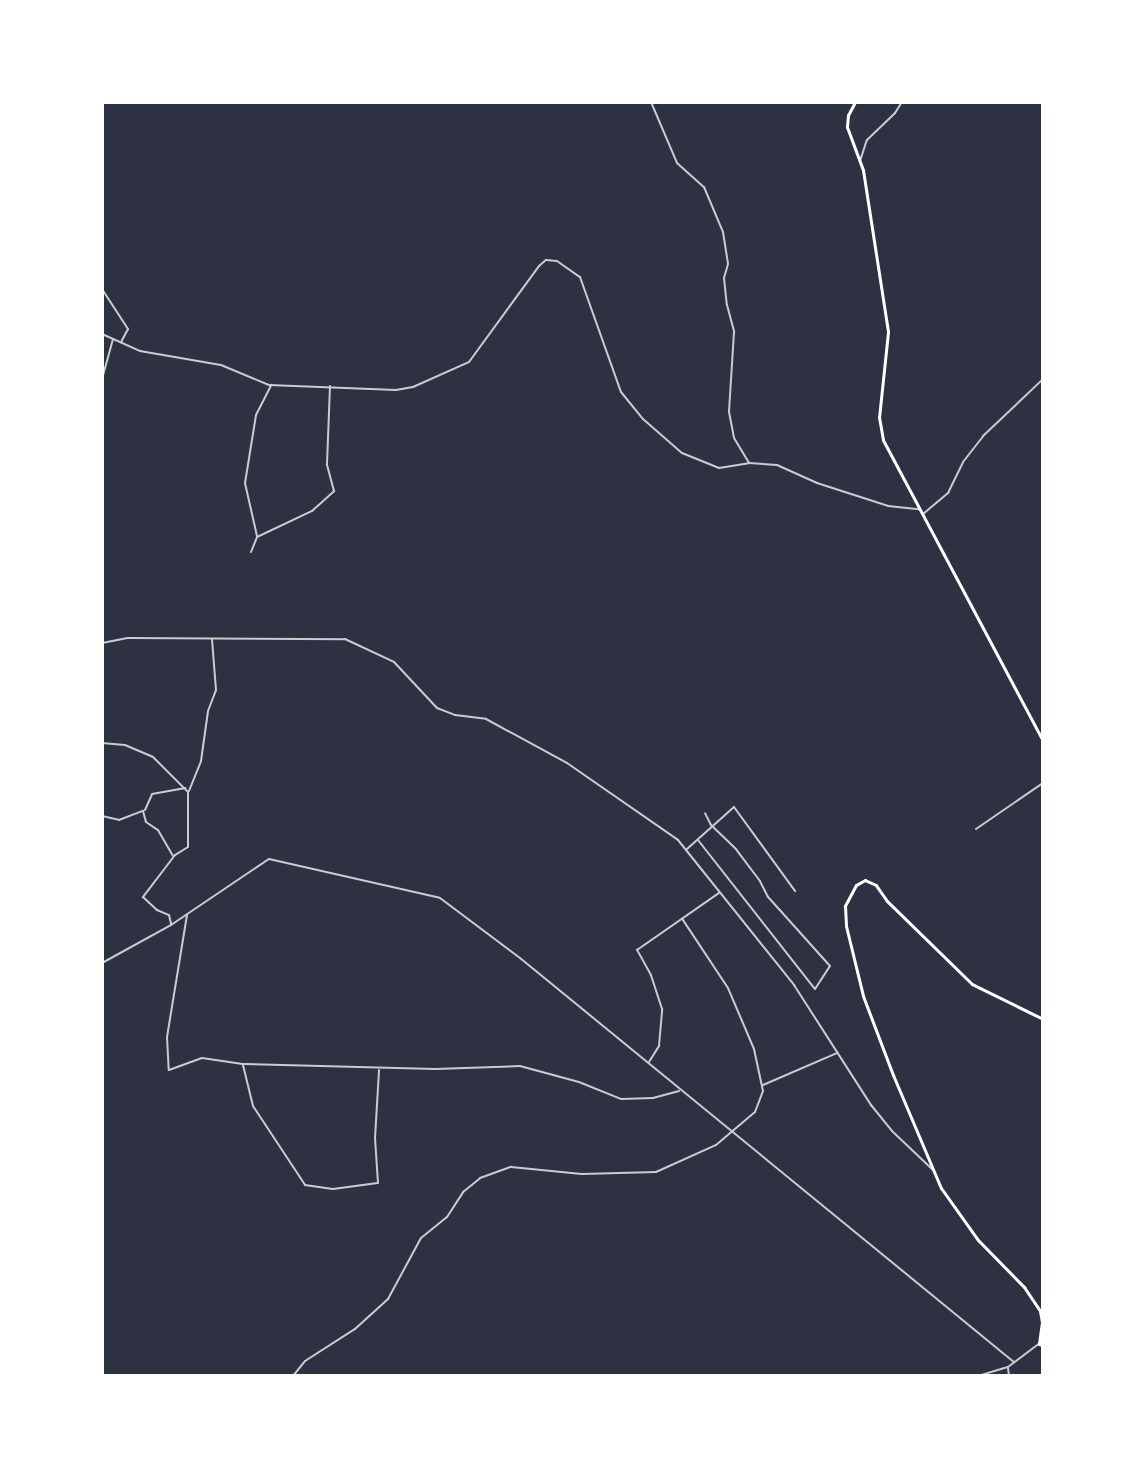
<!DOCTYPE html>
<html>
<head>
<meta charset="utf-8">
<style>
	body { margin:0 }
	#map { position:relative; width:1145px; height:1478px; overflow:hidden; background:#2d3142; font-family:Spectral,serif }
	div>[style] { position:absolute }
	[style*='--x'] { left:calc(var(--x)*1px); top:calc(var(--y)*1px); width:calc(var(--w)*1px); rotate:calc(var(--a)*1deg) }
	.minor>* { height:2px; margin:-1px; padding:0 1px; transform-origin:1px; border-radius:1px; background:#caccd0 }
	.secondary>* { height:3px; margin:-1.5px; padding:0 1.5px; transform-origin:1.5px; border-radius:1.5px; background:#fff }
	span { translate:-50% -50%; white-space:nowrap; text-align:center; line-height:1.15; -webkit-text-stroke:6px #fff; paint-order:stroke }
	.frame { position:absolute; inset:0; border:104px solid #fff; pointer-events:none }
</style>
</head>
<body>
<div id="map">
	<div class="minor">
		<div style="--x:651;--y:102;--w:66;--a:66.9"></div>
		<div style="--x:677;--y:163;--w:36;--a:42"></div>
		<div style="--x:704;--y:187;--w:49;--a:67.1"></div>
		<div style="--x:723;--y:232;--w:32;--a:81"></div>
		<div style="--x:728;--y:264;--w:15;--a:106"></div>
		<div style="--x:724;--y:278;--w:27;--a:84"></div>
		<div style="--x:727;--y:305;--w:28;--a:75"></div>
		<div style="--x:734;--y:332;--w:80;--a:93.6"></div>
		<div style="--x:729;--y:412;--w:26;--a:79"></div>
		<div style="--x:734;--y:438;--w:29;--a:59"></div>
		<div style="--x:860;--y:161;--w:22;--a:-72"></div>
		<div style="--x:867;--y:140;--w:39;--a:-44"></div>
		<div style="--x:895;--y:113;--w:13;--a:-58"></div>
		<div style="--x:102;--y:289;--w:48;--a:57"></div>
		<div style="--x:128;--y:329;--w:15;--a:118"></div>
		<div style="--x:102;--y:334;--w:42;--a:24.1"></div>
		<div style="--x:140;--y:351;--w:82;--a:9.8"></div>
		<div style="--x:221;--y:365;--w:52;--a:22.6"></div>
		<div style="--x:269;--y:385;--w:127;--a:2.3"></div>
		<div style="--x:396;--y:390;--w:17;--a:-10"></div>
		<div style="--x:413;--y:387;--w:61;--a:-24.1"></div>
		<div style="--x:469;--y:362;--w:119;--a:-53.9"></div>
		<div style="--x:539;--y:266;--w:9;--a:-41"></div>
		<div style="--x:546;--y:260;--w:11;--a:5"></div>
		<div style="--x:557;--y:261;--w:28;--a:35"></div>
		<div style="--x:580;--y:277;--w:122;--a:70.4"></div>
		<div style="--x:621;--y:392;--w:35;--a:51"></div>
		<div style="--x:643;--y:419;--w:52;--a:41.1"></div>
		<div style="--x:682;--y:453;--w:40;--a:22"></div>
		<div style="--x:719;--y:468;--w:30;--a:-9"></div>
		<div style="--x:749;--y:463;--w:28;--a:4"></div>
		<div style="--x:777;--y:465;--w:44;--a:24.2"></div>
		<div style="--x:817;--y:483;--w:75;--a:17.9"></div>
		<div style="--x:888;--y:506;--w:31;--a:6"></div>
		<div style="--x:102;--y:379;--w:41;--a:-74.6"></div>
		<div style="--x:923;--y:514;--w:33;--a:-40"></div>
		<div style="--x:948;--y:493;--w:34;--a:-64"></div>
		<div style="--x:963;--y:462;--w:33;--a:-52"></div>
		<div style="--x:983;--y:436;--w:83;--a:-43.5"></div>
		<div style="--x:257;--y:536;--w:54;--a:-102.8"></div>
		<div style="--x:245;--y:483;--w:69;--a:-80.8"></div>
		<div style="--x:256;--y:415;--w:34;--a:-63"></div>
		<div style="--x:251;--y:552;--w:16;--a:-68"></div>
		<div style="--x:257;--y:537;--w:61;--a:-25.3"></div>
		<div style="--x:312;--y:511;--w:30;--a:-42"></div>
		<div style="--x:334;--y:491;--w:28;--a:-105"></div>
		<div style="--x:327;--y:464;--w:78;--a:-87.8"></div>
		<div style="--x:102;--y:643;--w:26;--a:-11"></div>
		<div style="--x:128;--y:638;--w:217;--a:0.3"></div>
		<div style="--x:345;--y:639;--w:54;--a:25.1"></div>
		<div style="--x:394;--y:662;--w:63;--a:46.9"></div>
		<div style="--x:437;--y:708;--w:19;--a:21"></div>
		<div style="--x:455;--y:715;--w:31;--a:7"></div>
		<div style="--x:486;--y:719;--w:92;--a:28.5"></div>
		<div style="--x:567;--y:763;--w:135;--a:34.7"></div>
		<div style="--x:678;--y:840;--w:186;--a:51.3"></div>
		<div style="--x:794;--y:985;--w:143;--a:57.3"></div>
		<div style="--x:871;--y:1105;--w:33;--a:51"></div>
		<div style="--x:892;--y:1131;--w:57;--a:43.6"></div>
		<div style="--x:102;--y:743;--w:23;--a:5"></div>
		<div style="--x:125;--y:745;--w:30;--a:23"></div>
		<div style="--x:153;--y:757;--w:49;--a:45"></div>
		<div style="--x:188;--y:792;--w:55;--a:90"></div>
		<div style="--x:188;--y:847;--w:15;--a:148"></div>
		<div style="--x:175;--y:855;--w:53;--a:127.3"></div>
		<div style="--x:143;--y:897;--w:19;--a:43"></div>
		<div style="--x:157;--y:910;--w:13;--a:23"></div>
		<div style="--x:169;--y:915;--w:9;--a:77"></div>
		<div style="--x:189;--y:791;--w:32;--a:-68"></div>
		<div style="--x:201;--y:761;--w:50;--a:-82"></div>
		<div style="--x:208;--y:711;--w:22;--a:-69"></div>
		<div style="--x:216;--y:690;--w:51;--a:-94.5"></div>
		<div style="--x:145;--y:810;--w:17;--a:-66"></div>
		<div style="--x:152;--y:794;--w:34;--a:-10"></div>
		<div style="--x:102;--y:816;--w:17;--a:13"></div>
		<div style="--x:119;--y:820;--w:26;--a:-21"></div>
		<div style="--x:143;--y:811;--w:11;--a:75"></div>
		<div style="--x:146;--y:822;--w:14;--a:34"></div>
		<div style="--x:158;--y:830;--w:30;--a:60"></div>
		<div style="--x:976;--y:829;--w:81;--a:-34.5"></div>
		<div style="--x:698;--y:840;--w:189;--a:51.9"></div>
		<div style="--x:815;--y:989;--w:27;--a:-57"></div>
		<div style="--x:830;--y:966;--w:93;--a:-131.9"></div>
		<div style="--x:768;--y:897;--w:18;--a:-117"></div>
		<div style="--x:760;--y:881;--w:40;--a:-127"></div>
		<div style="--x:736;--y:849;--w:35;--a:-136"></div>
		<div style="--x:711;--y:825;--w:13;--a:-117"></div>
		<div style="--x:687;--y:849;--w:63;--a:-41.8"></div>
		<div style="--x:734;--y:807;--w:104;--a:54"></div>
		<div style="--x:187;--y:915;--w:124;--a:99.3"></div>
		<div style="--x:167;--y:1037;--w:33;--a:87"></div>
		<div style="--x:169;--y:1070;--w:35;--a:-20"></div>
		<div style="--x:202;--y:1058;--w:41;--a:8.3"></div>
		<div style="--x:243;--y:1064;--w:192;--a:1.5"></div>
		<div style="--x:435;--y:1069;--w:85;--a:-2"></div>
		<div style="--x:520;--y:1066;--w:61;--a:15.2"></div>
		<div style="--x:579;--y:1082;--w:45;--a:22"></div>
		<div style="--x:621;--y:1099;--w:32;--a:-2"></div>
		<div style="--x:653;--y:1098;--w:27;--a:-15"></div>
		<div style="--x:102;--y:963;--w:79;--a:-28.8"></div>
		<div style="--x:171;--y:925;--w:118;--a:-34"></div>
		<div style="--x:269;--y:859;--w:175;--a:12.8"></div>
		<div style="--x:440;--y:898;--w:100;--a:36.9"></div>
		<div style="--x:520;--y:958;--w:638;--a:39.28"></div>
		<div style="--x:649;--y:1062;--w:19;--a:-58"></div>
		<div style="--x:659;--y:1046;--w:37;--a:-85"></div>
		<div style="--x:662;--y:1009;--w:36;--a:-108"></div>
		<div style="--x:651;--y:975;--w:29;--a:-119"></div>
		<div style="--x:637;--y:950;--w:100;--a:-34.8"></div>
		<div style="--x:243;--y:1065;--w:42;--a:76.3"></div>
		<div style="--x:253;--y:1106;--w:95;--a:56.6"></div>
		<div style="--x:305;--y:1185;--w:28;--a:8"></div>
		<div style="--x:333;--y:1189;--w:45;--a:-7.6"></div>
		<div style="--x:378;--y:1183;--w:45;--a:-93.8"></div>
		<div style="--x:375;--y:1138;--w:68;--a:-86.6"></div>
		<div style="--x:763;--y:1085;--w:81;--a:-23.4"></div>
		<div style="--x:1008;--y:1368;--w:8;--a:83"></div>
		<div style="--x:293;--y:1376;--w:19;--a:-51"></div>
		<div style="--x:305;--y:1361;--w:59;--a:-32.6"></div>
		<div style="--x:355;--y:1329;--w:45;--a:-42.3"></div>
		<div style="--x:388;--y:1299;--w:69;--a:-61.6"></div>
		<div style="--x:421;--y:1238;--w:33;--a:-39"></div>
		<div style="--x:447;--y:1217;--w:30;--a:-57"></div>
		<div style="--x:463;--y:1192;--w:22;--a:-39"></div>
		<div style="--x:480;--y:1178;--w:33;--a:-20"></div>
		<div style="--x:511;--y:1167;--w:71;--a:5.6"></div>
		<div style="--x:582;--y:1174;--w:74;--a:-1.5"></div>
		<div style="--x:656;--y:1172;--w:66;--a:-24.2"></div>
		<div style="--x:716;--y:1145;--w:51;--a:-40.2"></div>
		<div style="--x:755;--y:1112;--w:22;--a:-69"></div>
		<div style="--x:763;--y:1091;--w:43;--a:-102.1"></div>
		<div style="--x:754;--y:1049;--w:66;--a:-113.1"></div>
		<div style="--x:728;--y:988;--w:82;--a:-123.5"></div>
		<div style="--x:978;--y:1376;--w:31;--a:-17"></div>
		<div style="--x:1008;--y:1367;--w:39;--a:-37"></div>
	</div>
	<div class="secondary">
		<div style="--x:855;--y:102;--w:15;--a:118"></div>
		<div style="--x:848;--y:115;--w:12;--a:95"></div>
		<div style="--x:847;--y:127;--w:46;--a:69.6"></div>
		<div style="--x:863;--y:170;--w:164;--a:81.2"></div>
		<div style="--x:888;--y:332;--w:85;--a:96"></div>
		<div style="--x:879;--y:417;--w:23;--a:80"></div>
		<div style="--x:883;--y:440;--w:341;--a:62"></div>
		<div style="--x:1043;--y:1019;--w:79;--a:-153.8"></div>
		<div style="--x:972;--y:984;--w:119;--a:-135.7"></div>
		<div style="--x:887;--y:901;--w:19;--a:-125"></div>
		<div style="--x:876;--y:885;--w:12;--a:-156"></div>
		<div style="--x:865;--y:880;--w:10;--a:151"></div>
		<div style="--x:856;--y:885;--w:24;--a:118"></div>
		<div style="--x:845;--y:906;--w:20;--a:87"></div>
		<div style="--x:846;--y:926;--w:72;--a:76.3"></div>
		<div style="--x:863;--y:996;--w:85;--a:69.2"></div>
		<div style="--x:893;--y:1075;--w:123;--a:67"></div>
		<div style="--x:941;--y:1188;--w:64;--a:54.6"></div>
		<div style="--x:978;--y:1240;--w:66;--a:45.6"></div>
		<div style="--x:1024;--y:1287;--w:29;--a:56"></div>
		<div style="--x:1040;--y:1311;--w:11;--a:80"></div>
		<div style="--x:1042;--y:1322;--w:22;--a:98"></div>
		<div style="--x:1039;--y:1344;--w:4;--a:14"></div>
	</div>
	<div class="frame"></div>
</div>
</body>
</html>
